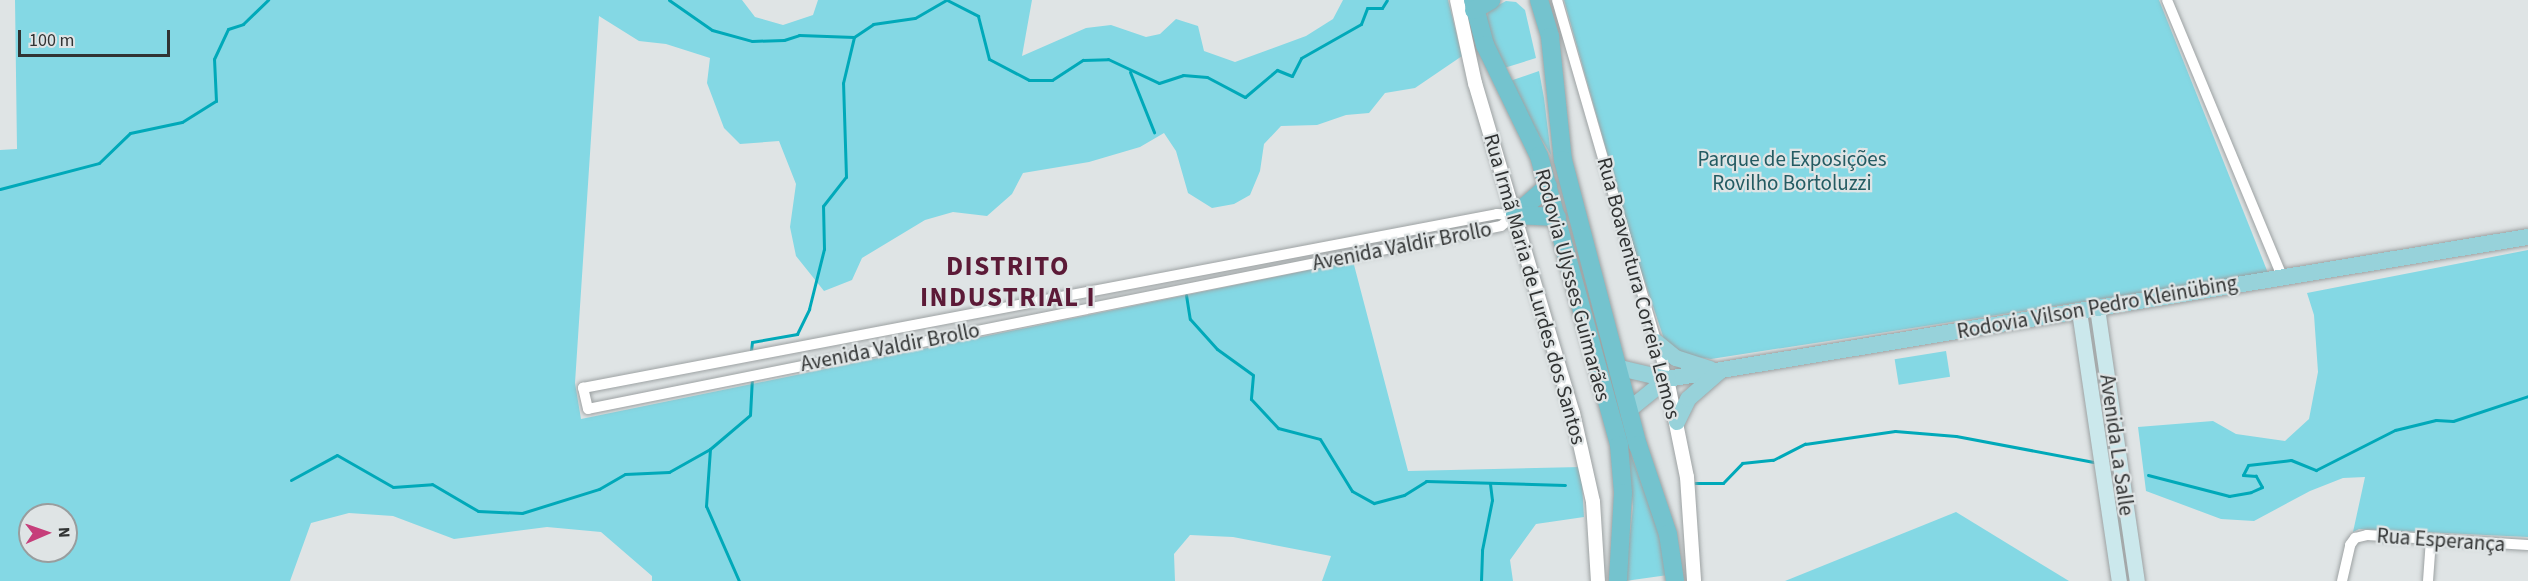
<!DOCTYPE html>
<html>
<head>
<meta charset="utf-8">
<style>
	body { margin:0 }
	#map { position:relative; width:2528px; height:581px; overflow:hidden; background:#dfe4e5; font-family:"Source Sans 3",sans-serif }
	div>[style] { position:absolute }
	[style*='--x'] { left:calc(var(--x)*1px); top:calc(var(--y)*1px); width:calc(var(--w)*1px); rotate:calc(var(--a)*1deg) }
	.green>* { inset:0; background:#84d8e4; transform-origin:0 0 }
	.stream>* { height:3px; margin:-1.5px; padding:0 1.5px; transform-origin:1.5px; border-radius:1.5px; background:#00a9b9 }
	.roads { filter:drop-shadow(0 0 2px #9da2a3) drop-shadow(0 0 2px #9da2a3) }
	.minor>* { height:10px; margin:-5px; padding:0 5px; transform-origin:5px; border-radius:5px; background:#fff }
	.tertiary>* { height:14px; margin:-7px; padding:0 7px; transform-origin:7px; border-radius:7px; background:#fff }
	.secondary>* { height:15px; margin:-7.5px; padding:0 7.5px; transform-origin:7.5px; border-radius:7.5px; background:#cbe8ec }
	.primary>* { height:16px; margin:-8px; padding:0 8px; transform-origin:8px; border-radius:8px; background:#97d2da }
	.trunk>* { height:18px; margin:-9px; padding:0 9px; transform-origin:9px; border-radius:9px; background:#74c3ce }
	span { translate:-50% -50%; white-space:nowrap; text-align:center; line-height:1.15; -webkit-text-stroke:4.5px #dfe4e5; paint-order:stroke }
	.park-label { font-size:21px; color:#245b62 }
	.street-label { font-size:21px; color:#313333 }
	.district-label { font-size:27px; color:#5c1a37; font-weight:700; letter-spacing:1.5px }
	.north { position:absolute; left:18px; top:503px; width:60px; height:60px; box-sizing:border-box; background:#dfe4e5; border:2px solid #999d9e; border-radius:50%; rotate:88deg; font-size:16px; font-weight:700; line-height:24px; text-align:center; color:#313333 }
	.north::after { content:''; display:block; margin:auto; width:21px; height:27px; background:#c63e7a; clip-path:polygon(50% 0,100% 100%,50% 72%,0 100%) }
	.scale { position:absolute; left:18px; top:30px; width:152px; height:27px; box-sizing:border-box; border:3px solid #313333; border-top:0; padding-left:8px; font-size:18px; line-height:21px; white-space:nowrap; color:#313333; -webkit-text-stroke:4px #dfe4e5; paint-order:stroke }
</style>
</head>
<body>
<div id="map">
	<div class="green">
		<div style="clip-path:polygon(evenodd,15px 0,742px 0,755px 17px,783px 25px,813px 15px,818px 0,1032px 0,1022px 56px,1086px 28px,1111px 25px,1146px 37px,1160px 34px,1176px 19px,1198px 26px,1204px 51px,1235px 62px,1306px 36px,1333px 19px,1343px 0,1448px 0,1462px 56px,1415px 88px,1385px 93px,1369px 113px,1346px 115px,1317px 125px,1281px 126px,1264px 144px,1260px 171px,1250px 195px,1234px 204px,1212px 208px,1188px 193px,1176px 151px,1164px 133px,1140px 147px,1089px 162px,1023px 173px,1012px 194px,987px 216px,953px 212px,925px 220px,862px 258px,852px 280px,824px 291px,796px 256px,790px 227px,796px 184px,779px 141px,740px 144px,724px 128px,707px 83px,710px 58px,666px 44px,639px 41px,599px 16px,575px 383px,581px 419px,1353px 261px,1408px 471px,1581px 467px,1584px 517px,1536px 524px,1510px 560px,1513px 581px,1322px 581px,1331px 556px,1233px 537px,1190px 535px,1174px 554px,1175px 581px,652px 581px,652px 576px,601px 532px,547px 527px,454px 539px,393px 516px,349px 513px,311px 523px,290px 581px,0 581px,0 150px,17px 149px,15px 0,30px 515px,66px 515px,66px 551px,30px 551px,30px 515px)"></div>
		<div style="clip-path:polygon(1564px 0,2159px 0,2268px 273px,1711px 359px,1684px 355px,1664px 339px,1636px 255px)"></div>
		<div style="clip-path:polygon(1506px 1px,1516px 2px,1525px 10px,1536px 58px,1501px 69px,1486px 20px,1489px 10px)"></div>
		<div style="clip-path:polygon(1539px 71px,1544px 98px,1551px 155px,1507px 82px)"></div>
		<div style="clip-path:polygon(2528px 250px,2528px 537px,2359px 529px,2353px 532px,2365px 477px,2343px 478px,2310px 491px,2254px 521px,2221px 519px,2146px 491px,2138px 427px,2213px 421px,2236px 434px,2285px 441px,2309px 419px,2318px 372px,2314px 315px,2307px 293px)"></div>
		<div style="left:1946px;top:351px;width:26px;height:52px;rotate:81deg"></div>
		<div style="clip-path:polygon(1627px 444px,1656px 523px,1668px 575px,1625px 581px,1633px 507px)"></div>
		<div style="clip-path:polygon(1956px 512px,2069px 581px,1785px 581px)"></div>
	</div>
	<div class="stream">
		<div style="--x:669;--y:0;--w:52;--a:34.9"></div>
		<div style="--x:712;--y:30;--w:41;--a:15.4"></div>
		<div style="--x:752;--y:41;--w:32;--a:-2"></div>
		<div style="--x:784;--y:40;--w:16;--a:-18"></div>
		<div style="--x:799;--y:35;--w:55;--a:2.1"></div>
		<div style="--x:854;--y:37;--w:23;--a:-34"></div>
		<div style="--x:873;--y:24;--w:42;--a:-8.1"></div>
		<div style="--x:915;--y:18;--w:36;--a:-30"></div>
		<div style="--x:947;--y:0;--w:35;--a:27"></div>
		<div style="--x:978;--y:16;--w:44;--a:75.7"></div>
		<div style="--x:989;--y:59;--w:45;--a:27.7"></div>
		<div style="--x:1029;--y:80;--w:23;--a:0"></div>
		<div style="--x:1052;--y:80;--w:37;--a:-33"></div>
		<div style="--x:1083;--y:60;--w:25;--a:-2"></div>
		<div style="--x:1108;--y:59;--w:56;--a:25.2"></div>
		<div style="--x:1159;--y:83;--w:25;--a:-18"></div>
		<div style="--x:1183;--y:75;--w:24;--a:5"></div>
		<div style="--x:1207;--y:77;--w:43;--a:27.8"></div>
		<div style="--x:1245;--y:97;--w:42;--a:-40.2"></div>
		<div style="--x:1277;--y:70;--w:16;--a:22"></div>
		<div style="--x:1292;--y:76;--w:20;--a:-63"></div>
		<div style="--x:1301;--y:58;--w:69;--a:-29.5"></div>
		<div style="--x:1361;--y:24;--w:17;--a:-69"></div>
		<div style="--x:1367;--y:8;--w:15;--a:0"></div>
		<div style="--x:1382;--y:8;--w:9;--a:-58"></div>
		<div style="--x:1130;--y:72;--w:65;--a:68.2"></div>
		<div style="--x:0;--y:189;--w:102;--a:-14.7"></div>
		<div style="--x:99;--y:163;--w:43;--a:-44.1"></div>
		<div style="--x:130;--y:133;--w:53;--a:-11.9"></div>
		<div style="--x:182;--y:122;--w:40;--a:-32"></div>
		<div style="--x:216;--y:101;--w:42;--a:-92.7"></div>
		<div style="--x:214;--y:59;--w:33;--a:-65"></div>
		<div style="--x:228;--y:29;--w:16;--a:-18"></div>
		<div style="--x:243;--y:24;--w:35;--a:-44"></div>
		<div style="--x:1186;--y:295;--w:24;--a:81"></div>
		<div style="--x:1190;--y:319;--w:40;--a:48"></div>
		<div style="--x:1217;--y:349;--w:44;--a:35.8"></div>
		<div style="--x:1253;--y:375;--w:24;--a:95"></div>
		<div style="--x:1251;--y:399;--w:40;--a:47"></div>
		<div style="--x:1278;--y:428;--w:43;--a:14.7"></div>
		<div style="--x:1320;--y:439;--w:61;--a:58.4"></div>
		<div style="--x:1352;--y:491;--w:25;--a:29"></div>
		<div style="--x:1374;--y:503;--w:31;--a:-15"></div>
		<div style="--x:1404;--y:495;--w:26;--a:-32"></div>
		<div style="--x:1426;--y:481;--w:139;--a:1.6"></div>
		<div style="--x:751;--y:351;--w:9;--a:-84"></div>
		<div style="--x:752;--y:342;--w:46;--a:-10.1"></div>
		<div style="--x:797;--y:334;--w:28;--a:-64"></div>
		<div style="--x:809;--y:309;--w:62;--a:-76"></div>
		<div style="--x:824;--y:249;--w:43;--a:-91.3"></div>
		<div style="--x:823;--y:206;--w:37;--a:-52"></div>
		<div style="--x:846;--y:177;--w:94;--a:-91.8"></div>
		<div style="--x:843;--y:83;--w:47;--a:-76.6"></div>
		<div style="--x:2148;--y:475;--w:84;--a:14.5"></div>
		<div style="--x:2229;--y:496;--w:22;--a:-10"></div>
		<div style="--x:2251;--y:492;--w:12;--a:-24"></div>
		<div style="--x:2262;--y:487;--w:13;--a:-119"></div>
		<div style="--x:2256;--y:476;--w:13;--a:-176"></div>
		<div style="--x:2243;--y:475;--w:11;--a:-63"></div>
		<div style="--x:2248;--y:465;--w:43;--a:-6.6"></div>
		<div style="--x:2291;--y:460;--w:27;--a:22"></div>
		<div style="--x:2316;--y:470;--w:89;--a:-26.9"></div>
		<div style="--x:2395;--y:430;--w:42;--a:-13.7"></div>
		<div style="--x:2436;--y:420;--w:17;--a:3"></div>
		<div style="--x:2453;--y:421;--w:79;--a:-18.4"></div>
		<div style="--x:291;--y:480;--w:52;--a:-28.5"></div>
		<div style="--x:337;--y:455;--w:64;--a:29.7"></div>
		<div style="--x:393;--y:487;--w:39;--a:-4"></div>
		<div style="--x:432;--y:484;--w:53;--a:30.4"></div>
		<div style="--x:478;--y:511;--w:44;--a:2.6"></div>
		<div style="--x:522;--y:513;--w:81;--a:-17.3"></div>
		<div style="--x:599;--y:489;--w:30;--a:-30"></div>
		<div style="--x:625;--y:474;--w:44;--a:-2.6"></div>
		<div style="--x:669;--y:472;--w:47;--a:-29.3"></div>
		<div style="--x:1695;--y:483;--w:28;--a:0"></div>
		<div style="--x:1723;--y:483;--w:28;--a:-46"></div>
		<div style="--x:1742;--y:463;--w:31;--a:-6"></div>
		<div style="--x:1773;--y:460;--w:36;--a:-27"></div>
		<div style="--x:1805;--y:444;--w:91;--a:-8.2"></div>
		<div style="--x:1895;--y:431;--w:61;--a:4.7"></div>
		<div style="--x:1956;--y:436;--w:140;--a:10.7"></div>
		<div style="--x:739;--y:581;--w:82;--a:-113.7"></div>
		<div style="--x:706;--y:506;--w:57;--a:-86"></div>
		<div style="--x:710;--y:449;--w:52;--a:-40.4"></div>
		<div style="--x:750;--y:415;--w:34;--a:-87"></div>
		<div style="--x:1481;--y:581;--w:31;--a:-88"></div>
		<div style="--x:1482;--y:550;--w:51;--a:-78.7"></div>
		<div style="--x:1492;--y:500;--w:17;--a:-97"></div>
	</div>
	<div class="roads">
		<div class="minor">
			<div style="--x:1557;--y:0;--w:395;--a:73.8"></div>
			<div style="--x:2167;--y:0;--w:299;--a:67.4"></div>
			<div style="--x:1497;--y:214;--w:18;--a:3"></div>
			<div style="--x:1515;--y:215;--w:18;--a:142"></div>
			<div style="--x:1501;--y:226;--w:931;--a:168.67"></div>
			<div style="--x:588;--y:409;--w:22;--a:-103"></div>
			<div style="--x:583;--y:388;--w:930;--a:-10.78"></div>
			<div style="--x:2342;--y:581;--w:37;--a:-77"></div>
			<div style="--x:2350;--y:545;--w:9;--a:-54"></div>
			<div style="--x:2355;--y:538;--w:12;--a:-14"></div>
			<div style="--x:2367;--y:535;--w:161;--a:3.6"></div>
			<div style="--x:2428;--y:581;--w:42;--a:-85.9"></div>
		</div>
		<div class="tertiary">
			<div style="--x:1457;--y:0;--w:85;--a:77.8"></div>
			<div style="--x:1475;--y:83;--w:344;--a:73.5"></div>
			<div style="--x:1573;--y:413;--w:91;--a:77.3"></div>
			<div style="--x:1593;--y:502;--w:79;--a:86.4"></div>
			<div style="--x:1667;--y:379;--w:100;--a:78.5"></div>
			<div style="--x:1687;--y:477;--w:104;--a:86.1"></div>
		</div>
		<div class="secondary">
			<div style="--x:2097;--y:308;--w:276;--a:81.7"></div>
			<div style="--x:2079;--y:311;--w:273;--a:81.6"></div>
		</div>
		<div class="primary">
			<div style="--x:1656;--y:342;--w:26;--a:39"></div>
			<div style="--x:1676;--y:358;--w:36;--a:18"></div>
			<div style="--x:1620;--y:368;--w:48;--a:13.2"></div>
			<div style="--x:1667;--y:379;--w:873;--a:-9.37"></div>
			<div style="--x:1630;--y:409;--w:48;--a:-39"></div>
			<div style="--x:1677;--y:422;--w:25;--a:-64"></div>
			<div style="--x:1688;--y:399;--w:41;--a:-41.1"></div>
		</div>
		<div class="trunk">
			<div style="--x:1473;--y:0;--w:47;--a:75.1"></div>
			<div style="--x:1485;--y:45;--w:123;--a:64.1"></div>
			<div style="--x:1539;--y:156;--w:300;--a:74.5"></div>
			<div style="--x:1619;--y:445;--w:48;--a:85.2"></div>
			<div style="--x:1623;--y:493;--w:88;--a:93.3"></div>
			<div style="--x:1539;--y:0;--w:39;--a:73"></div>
			<div style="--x:1550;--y:37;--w:124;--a:84"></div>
			<div style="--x:1563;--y:160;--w:295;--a:75.3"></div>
			<div style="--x:1638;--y:445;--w:94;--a:71.4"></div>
			<div style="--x:1668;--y:534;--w:48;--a:81.5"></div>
			<div style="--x:1474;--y:10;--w:20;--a:-30"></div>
			<div style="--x:1515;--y:215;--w:44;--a:-41.3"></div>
			<div style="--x:1515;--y:215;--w:42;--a:2.7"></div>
		</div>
	</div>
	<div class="park-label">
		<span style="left:1792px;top:171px">Parque de Exposições<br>Rovilho Bortoluzzi</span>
	</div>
	<div class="street-label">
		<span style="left:1402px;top:246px;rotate:-11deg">Avenida Valdir Brollo</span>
		<span style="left:1573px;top:285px;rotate:75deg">Rodovia Ulysses Guimarães</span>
		<span style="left:1639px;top:288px;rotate:75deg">Rua Boaventura Correia Lemos</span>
		<span style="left:1535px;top:289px;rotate:74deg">Rua Irmã Maria de Lurdes dos Santos</span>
		<span style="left:2097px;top:307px;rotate:-10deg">Rodovia Vilson Pedro Kleinübing</span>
		<span style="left:890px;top:347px;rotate:-11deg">Avenida Valdir Brollo</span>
		<span style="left:2117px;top:445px;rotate:82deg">Avenida La Salle</span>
		<span style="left:2441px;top:540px;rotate:4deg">Rua Esperança</span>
	</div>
	<div class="district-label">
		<span style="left:1008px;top:282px">DISTRITO<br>INDUSTRIAL I</span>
	</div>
	<div class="north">N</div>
	<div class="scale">100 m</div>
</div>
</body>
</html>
